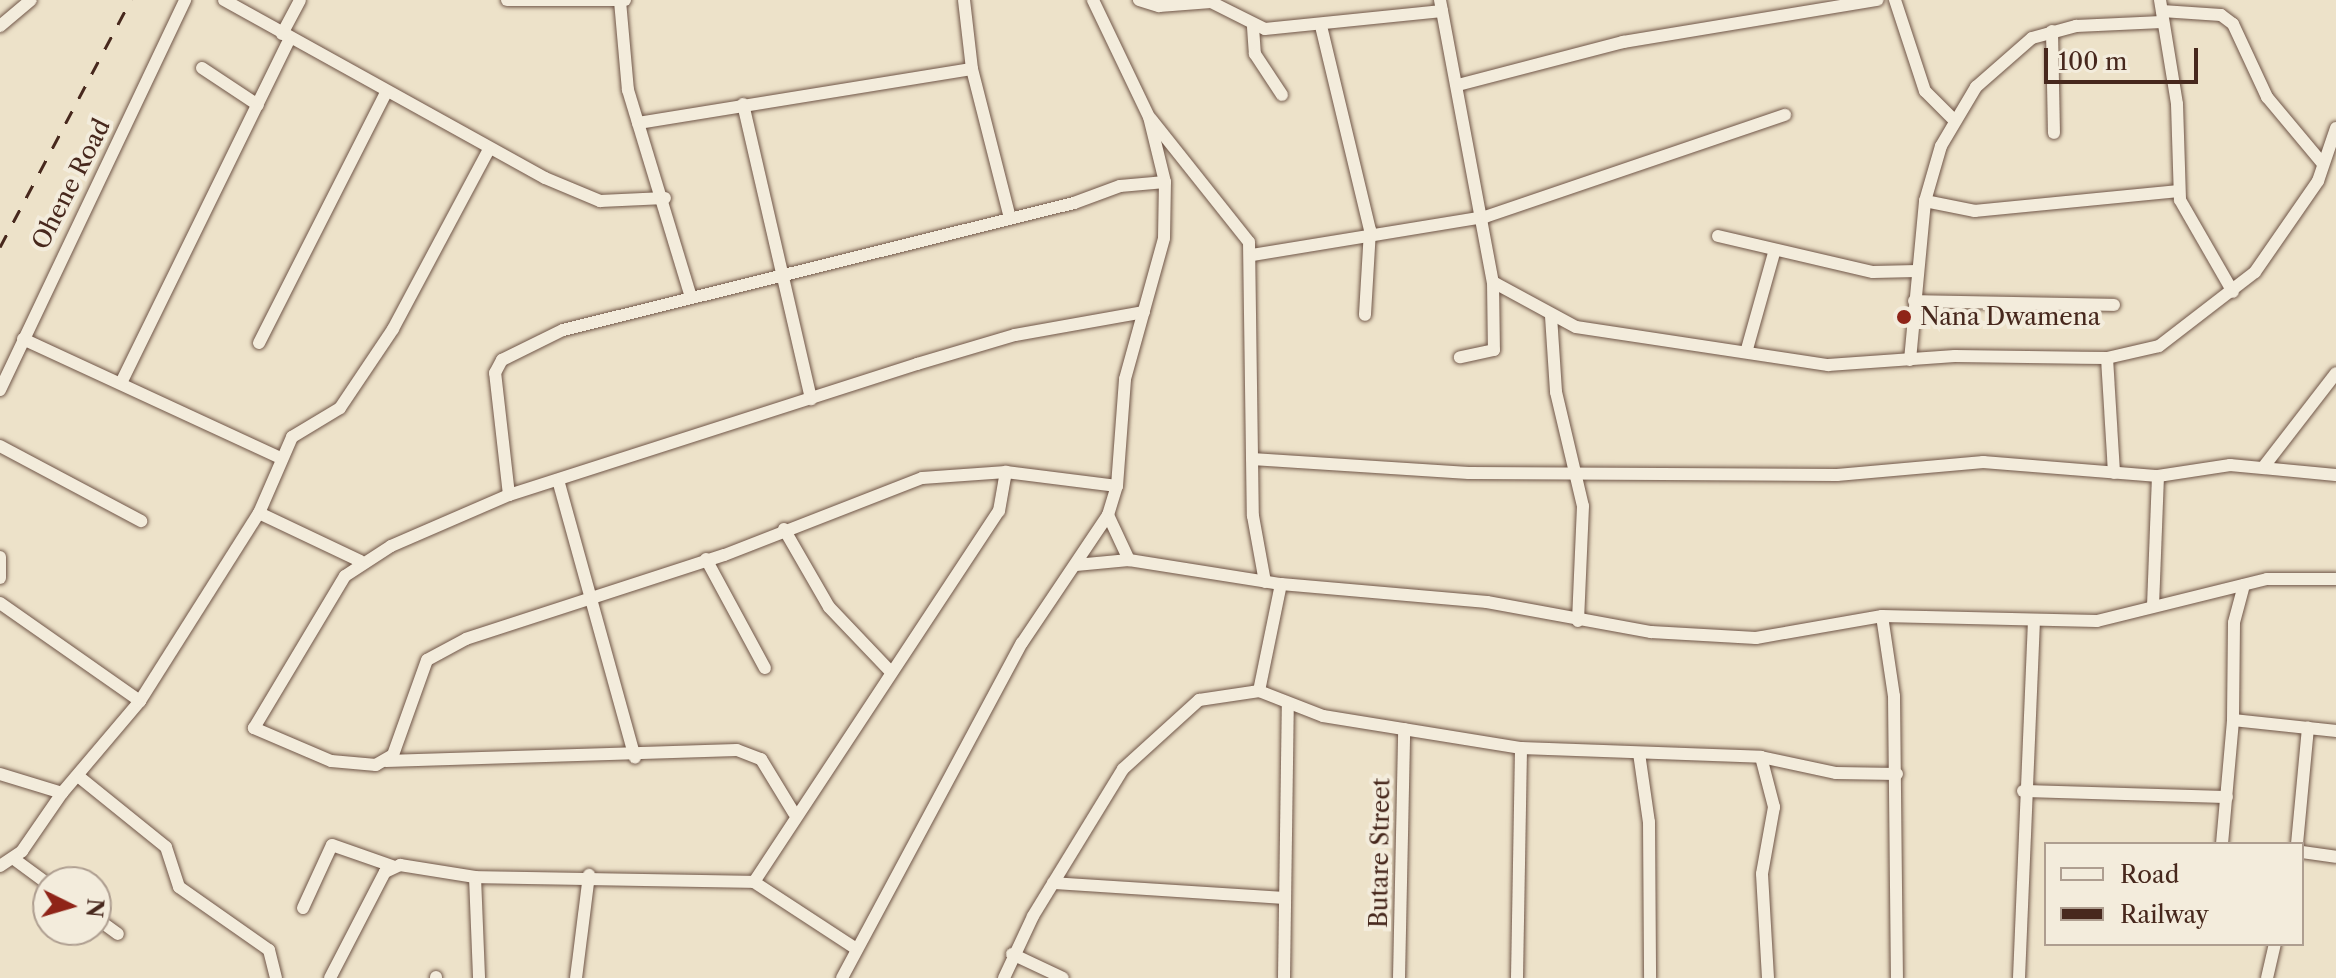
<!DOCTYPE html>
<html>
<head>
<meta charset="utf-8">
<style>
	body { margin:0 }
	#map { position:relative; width:2336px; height:978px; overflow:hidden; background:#ede2c9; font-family:"Libre Caslon Text",serif }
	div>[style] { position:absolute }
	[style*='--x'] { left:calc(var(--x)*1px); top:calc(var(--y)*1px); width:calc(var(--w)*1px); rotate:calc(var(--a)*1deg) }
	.roads { filter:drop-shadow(0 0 2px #705648) drop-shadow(0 0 2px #705648) }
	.minor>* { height:12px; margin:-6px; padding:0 6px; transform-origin:6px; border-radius:6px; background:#f3ecdc }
	.rail>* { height:3px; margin-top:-1.5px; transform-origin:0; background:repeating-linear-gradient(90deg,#47281d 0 14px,transparent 0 28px) }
	.dots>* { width:22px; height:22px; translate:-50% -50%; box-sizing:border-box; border:4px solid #f3ecdc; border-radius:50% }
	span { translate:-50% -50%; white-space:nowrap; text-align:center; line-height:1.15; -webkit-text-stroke:8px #f3ecdc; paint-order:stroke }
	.street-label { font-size:24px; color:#47281d }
	.poi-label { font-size:24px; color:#47281d }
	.left { translate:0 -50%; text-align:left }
	.legend { position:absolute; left:2044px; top:842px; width:260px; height:104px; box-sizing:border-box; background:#f3ecdc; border:2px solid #ae9e90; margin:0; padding:10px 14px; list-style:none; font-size:24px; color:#47281d }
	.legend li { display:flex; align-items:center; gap:16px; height:40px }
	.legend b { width:40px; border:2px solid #ae9e90 }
	.north { position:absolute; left:32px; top:866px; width:80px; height:80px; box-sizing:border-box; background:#f3ecdc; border:2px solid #ae9e90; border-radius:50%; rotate:95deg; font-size:22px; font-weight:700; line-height:32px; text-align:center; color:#47281d }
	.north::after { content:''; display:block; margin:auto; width:28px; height:36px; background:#8f2418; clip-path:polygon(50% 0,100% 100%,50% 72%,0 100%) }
	.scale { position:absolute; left:2044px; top:48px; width:154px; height:36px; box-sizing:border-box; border:4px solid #47281d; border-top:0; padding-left:10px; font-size:24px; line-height:28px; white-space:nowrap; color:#47281d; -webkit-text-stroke:6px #f3ecdc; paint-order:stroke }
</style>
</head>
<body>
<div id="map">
	<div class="roads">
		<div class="minor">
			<div style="--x:224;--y:0;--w:367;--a:29"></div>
			<div style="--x:545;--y:178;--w:60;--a:22.7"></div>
			<div style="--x:600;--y:201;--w:65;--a:-2.6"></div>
			<div style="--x:507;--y:0;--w:118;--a:0"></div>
			<div style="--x:964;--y:0;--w:69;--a:83.4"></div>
			<div style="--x:972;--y:69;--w:154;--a:75.7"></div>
			<div style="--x:1139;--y:0;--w:21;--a:17"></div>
			<div style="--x:1159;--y:6;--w:52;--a:-4.4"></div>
			<div style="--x:1211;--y:2;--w:60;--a:26.6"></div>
			<div style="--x:1265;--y:29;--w:178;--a:-5.8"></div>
			<div style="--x:1440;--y:0;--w:287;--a:79.4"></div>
			<div style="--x:1493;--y:282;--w:68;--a:89.2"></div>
			<div style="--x:1494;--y:350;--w:35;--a:168"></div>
			<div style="--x:1895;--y:0;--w:96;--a:71.8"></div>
			<div style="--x:1925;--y:91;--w:40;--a:45"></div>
			<div style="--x:2160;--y:0;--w:105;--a:80.7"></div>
			<div style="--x:2177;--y:104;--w:96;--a:88.2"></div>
			<div style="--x:2180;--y:200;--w:106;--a:60.1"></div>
			<div style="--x:620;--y:1;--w:89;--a:84.9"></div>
			<div style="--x:628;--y:90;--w:213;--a:73.1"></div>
			<div style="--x:2162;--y:11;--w:59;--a:3.9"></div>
			<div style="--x:2221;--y:15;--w:15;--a:37"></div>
			<div style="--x:2233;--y:24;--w:81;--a:65"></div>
			<div style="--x:2267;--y:97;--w:87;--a:50.1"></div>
			<div style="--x:0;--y:26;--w:40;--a:-40"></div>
			<div style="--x:1321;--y:26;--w:210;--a:76.5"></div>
			<div style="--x:1370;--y:230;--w:85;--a:93.4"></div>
			<div style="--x:1253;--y:27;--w:27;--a:86"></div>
			<div style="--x:1255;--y:54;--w:49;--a:56.6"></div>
			<div style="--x:2052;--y:31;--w:102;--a:88.9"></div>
			<div style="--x:282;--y:34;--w:38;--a:-62"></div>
			<div style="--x:202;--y:68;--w:67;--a:33.5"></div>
			<div style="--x:1458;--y:85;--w:171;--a:-14.6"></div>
			<div style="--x:1623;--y:42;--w:258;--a:-9.4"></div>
			<div style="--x:743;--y:104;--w:303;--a:77"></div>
			<div style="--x:1151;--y:119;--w:157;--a:51.5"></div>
			<div style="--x:1249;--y:242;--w:274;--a:89.2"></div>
			<div style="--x:1253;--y:516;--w:67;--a:79.7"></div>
			<div style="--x:638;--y:123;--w:338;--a:-9.2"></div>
			<div style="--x:1925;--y:201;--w:51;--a:11.3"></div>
			<div style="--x:1975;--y:211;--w:204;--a:-5.6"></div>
			<div style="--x:1718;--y:236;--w:159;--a:13.1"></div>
			<div style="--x:1873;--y:272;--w:44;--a:-1.3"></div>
			<div style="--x:1252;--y:255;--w:236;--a:-9.3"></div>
			<div style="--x:1485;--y:217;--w:317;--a:-18.8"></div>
			<div style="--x:1493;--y:282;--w:94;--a:28.5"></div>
			<div style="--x:1576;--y:327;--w:255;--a:8.6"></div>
			<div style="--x:1828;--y:365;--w:127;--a:-4.1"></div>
			<div style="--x:1955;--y:356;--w:152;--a:0.8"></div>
			<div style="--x:2107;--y:358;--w:53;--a:-13"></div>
			<div style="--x:2159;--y:346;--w:121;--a:-37.6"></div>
			<div style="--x:2255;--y:272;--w:111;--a:-55.3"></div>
			<div style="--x:2318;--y:181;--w:56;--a:-71.2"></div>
			<div style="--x:1914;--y:301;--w:200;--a:1.1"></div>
			<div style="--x:1551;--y:316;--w:76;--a:86.2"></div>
			<div style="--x:1556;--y:392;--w:117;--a:76.7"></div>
			<div style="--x:1583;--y:506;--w:115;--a:92.5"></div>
			<div style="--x:23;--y:339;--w:284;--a:24.8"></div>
			<div style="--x:259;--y:343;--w:280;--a:-63.1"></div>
			<div style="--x:1747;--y:349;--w:100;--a:-74.3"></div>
			<div style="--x:2107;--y:358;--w:115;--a:86.5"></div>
			<div style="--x:1910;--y:360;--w:160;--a:-84.6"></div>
			<div style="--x:1925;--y:201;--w:57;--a:-73.8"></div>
			<div style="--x:1941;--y:146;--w:69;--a:-59.3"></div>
			<div style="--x:1976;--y:87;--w:74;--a:-41.2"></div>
			<div style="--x:2032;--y:38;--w:46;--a:-15.3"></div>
			<div style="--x:2076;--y:26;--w:86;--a:-2.7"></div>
			<div style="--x:121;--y:383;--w:382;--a:-63.9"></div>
			<div style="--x:0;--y:390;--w:432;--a:-64.6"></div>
			<div style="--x:0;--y:446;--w:160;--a:28"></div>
			<div style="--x:1252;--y:459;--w:217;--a:3.7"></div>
			<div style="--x:1469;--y:473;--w:368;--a:0.3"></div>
			<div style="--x:1837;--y:475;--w:147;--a:-5.1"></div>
			<div style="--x:1983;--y:462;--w:176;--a:4.6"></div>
			<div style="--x:2158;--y:476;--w:73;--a:-8.7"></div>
			<div style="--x:2230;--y:465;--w:106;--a:5.4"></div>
			<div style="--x:2265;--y:465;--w:116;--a:-52.3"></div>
			<div style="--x:558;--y:480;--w:288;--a:74.5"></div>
			<div style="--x:1117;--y:486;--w:112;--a:-172.8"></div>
			<div style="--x:1006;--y:472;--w:84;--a:175.9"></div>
			<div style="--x:922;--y:478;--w:212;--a:158.7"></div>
			<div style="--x:724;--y:555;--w:271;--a:162"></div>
			<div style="--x:466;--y:639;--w:44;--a:151.7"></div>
			<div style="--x:427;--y:660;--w:101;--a:109.7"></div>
			<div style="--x:393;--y:755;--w:20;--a:150"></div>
			<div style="--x:376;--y:765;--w:45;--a:-174.9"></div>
			<div style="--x:331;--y:761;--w:84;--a:-156.8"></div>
			<div style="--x:254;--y:728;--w:177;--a:-59.1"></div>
			<div style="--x:345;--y:576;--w:55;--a:-33.1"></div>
			<div style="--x:391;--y:546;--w:129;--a:-23.4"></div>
			<div style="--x:509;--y:495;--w:429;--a:-17.8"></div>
			<div style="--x:917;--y:364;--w:102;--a:-16.5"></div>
			<div style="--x:1015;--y:335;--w:131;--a:-10.1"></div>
			<div style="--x:509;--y:495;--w:123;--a:-96.5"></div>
			<div style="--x:495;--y:373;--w:15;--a:-62"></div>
			<div style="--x:502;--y:360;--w:68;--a:-26.2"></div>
			<div style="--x:563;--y:330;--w:527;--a:-13.96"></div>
			<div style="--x:1074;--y:203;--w:49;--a:-20.3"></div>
			<div style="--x:1120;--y:186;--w:45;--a:-5.1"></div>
			<div style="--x:259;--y:513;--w:112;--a:25.4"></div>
			<div style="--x:1108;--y:515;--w:50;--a:65"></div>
			<div style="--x:784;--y:529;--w:90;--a:60"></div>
			<div style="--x:829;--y:607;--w:90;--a:46.4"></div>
			<div style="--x:0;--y:557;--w:21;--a:90"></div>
			<div style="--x:706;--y:559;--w:124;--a:61.6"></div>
			<div style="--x:1076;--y:565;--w:53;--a:-5.4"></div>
			<div style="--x:1129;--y:560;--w:154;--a:9"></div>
			<div style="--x:1281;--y:584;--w:207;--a:5"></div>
			<div style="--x:1487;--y:602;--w:167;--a:10.4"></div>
			<div style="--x:1651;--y:632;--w:105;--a:3.3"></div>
			<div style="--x:1756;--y:638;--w:128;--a:-9.9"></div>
			<div style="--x:1882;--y:616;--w:215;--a:1.3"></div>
			<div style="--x:2097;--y:621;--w:175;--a:-13.9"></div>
			<div style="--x:2267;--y:579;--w:69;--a:0"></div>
			<div style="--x:2244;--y:585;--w:39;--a:105"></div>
			<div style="--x:2234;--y:623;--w:97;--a:90.6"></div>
			<div style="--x:2233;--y:720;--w:104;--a:6.1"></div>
			<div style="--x:0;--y:603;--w:171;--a:35"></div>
			<div style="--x:2153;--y:606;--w:130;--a:-87.8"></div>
			<div style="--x:1882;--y:616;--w:81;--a:81.5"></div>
			<div style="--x:1894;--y:696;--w:282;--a:89.4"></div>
			<div style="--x:1259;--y:691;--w:109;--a:-78.4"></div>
			<div style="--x:1639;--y:753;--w:70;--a:81.8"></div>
			<div style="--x:1649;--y:822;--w:156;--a:89.6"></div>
			<div style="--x:1761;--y:757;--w:52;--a:75.4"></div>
			<div style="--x:1774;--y:807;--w:68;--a:100.2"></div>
			<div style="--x:1762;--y:874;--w:104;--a:86.7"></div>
			<div style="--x:386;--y:761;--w:351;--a:-1.8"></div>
			<div style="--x:737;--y:750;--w:26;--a:21"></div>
			<div style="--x:761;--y:759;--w:63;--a:58.6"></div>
			<div style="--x:0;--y:774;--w:65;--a:17"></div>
			<div style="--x:62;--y:793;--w:121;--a:-49.7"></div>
			<div style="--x:140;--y:701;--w:222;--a:-57.7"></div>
			<div style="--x:259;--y:513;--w:83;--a:-66.5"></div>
			<div style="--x:292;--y:437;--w:56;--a:-31.1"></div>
			<div style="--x:340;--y:408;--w:95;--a:-56.1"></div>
			<div style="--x:393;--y:329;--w:204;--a:-61.9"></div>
			<div style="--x:78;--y:776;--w:113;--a:38.9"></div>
			<div style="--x:166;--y:847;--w:42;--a:72"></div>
			<div style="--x:179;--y:887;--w:110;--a:35"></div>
			<div style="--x:269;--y:950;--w:29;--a:76"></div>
			<div style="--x:2023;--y:791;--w:204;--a:1.7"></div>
			<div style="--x:2222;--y:844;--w:124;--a:-84.9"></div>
			<div style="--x:2297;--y:844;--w:117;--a:-84.6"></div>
			<div style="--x:2302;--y:852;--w:34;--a:8"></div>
			<div style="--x:14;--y:859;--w:42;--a:36.3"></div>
			<div style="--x:0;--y:866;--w:27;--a:-34"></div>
			<div style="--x:22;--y:851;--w:70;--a:-55.4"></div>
			<div style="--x:475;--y:877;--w:101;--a:87.7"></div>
			<div style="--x:754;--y:882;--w:445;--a:-56.6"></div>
			<div style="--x:999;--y:511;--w:40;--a:-80"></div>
			<div style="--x:1053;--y:883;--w:230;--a:3.7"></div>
			<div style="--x:303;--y:908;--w:69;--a:-65.3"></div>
			<div style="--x:332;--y:845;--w:64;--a:19.3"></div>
			<div style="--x:96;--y:918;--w:27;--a:36"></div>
			<div style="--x:1012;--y:954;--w:56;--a:25.2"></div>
			<div style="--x:330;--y:978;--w:119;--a:-62.6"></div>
			<div style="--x:385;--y:872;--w:17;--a:-25"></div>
			<div style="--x:400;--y:865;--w:76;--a:9.1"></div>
			<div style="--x:475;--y:877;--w:279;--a:1"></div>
			<div style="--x:754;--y:882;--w:121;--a:33.2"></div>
			<div style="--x:436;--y:978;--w:1;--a:-90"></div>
			<div style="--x:576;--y:978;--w:104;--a:-82.8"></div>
			<div style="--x:842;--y:978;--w:380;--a:-61.8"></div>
			<div style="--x:1022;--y:643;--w:154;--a:-56.1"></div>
			<div style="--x:1108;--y:515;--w:30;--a:-73"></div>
			<div style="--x:1117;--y:486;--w:107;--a:-85.7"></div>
			<div style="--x:1125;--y:379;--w:146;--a:-74.5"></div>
			<div style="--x:1164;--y:238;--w:56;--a:-89"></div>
			<div style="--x:1165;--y:182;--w:67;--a:-103.8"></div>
			<div style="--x:1149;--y:117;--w:130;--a:-115.6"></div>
			<div style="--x:1004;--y:978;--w:68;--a:-64.9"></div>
			<div style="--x:1033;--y:916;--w:172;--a:-58.5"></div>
			<div style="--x:1123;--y:769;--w:103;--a:-42.2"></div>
			<div style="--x:1199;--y:700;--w:61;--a:-8.5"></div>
			<div style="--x:1259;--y:691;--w:69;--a:21.3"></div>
			<div style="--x:1323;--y:716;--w:201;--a:9.2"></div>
			<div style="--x:1521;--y:748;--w:240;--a:2.1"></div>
			<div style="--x:1761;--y:757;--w:77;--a:12"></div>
			<div style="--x:1836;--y:773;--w:61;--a:0.9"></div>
			<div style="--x:1284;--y:978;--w:275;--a:-89.2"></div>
			<div style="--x:1399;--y:978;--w:249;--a:-88.8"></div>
			<div style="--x:1517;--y:978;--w:230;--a:-89"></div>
			<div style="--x:2019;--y:978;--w:356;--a:-87.6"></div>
			<div style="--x:2267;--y:978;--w:35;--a:-77"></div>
		</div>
	</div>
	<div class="rail">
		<div style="--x:0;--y:247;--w:280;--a:-62.1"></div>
	</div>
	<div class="dots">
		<div style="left:1904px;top:317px;background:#8f2418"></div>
	</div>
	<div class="street-label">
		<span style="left:71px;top:184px;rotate:-63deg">Ohene Road</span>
		<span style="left:1380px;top:853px;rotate:-89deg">Butare Street</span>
	</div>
	<div class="poi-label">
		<span class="left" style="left:1920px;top:317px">Nana Dwamena</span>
	</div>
	<ul class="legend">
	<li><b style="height:10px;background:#f3ecdc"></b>Road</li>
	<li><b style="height:10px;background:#47281d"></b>Railway</li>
	</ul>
	<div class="north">N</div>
	<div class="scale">100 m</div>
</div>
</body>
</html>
